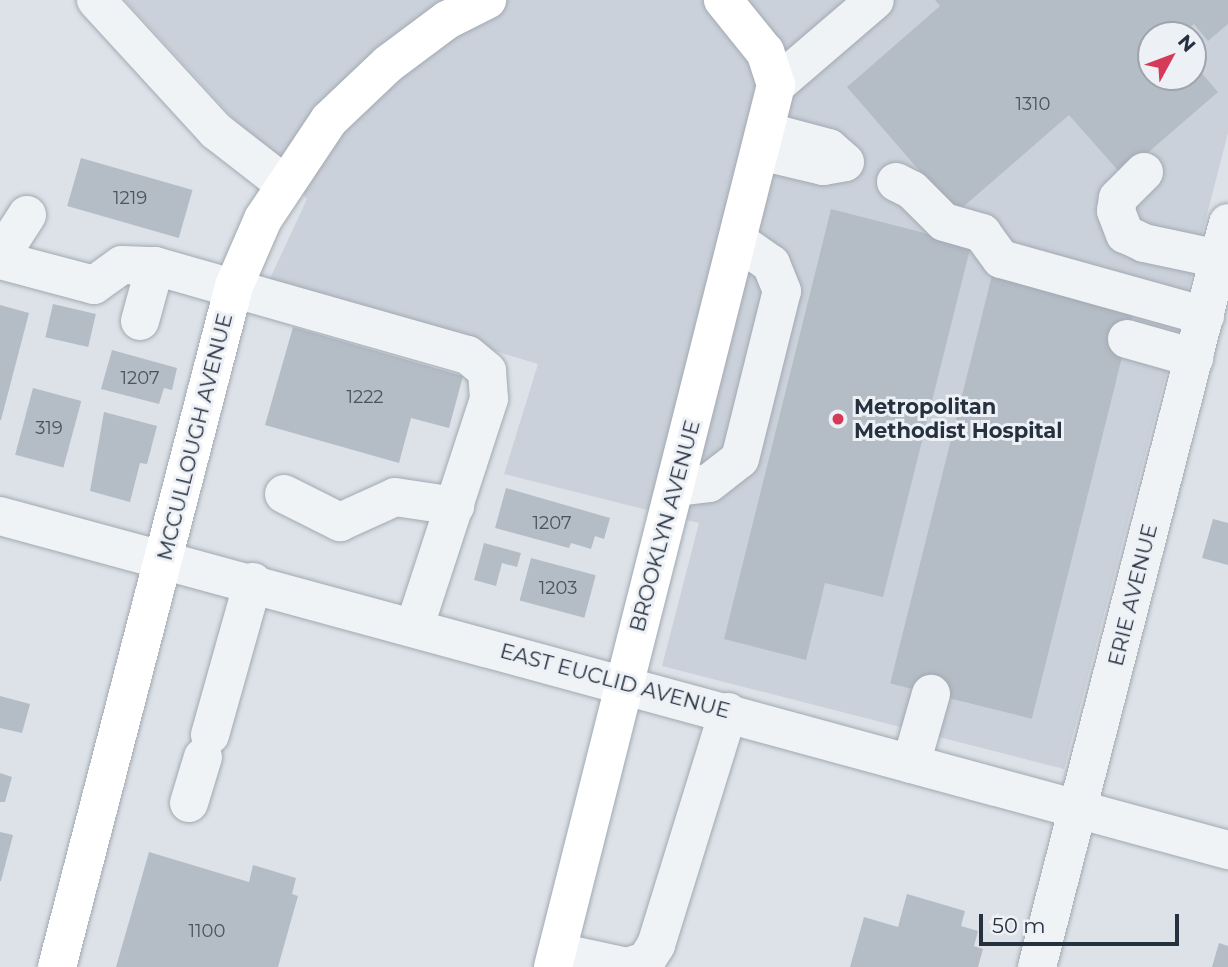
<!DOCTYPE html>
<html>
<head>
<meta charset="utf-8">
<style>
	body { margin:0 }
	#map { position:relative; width:1228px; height:967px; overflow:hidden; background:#dde2e8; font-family:Montserrat,sans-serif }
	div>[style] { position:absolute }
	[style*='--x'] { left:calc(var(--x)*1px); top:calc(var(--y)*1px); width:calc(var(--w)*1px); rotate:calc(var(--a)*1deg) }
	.built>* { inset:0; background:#cbd1da }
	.building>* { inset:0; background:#b4bcc5; transform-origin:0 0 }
	.roads { filter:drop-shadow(0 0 2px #a2a9b2) drop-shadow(0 0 2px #a2a9b2) }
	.minor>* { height:38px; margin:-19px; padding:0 19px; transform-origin:19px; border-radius:19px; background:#f0f3f6 }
	.major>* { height:38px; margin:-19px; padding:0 19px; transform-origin:19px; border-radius:19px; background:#fff }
	.dots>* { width:19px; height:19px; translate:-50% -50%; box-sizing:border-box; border:4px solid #edf1f6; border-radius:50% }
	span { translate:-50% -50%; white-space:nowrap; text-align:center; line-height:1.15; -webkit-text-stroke:6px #edf1f6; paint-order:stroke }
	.number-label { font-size:18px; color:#4a5461 }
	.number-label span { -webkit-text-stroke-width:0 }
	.poi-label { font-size:21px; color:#263140; font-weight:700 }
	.left { translate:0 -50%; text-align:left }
	.street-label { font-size:21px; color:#263140 }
	.north { position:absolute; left:1137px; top:21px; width:70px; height:70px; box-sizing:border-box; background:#edf1f6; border:2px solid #9da4ad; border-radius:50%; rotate:49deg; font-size:19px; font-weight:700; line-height:28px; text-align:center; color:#263140 }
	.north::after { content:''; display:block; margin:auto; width:24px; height:32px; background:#d53a59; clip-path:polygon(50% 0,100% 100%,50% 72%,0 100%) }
	.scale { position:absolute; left:979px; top:914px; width:200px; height:32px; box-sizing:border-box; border:4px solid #263140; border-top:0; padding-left:9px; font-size:21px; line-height:24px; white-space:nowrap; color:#263140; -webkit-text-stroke:5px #edf1f6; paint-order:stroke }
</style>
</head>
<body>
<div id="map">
	<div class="built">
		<div style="clip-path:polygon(evenodd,125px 0,1228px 0,1228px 133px,1064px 769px,662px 666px,699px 523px,504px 474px,538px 364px,268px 283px,307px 199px,125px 0,1151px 35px,1193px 35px,1193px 77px,1151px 77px,1151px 35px)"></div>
	</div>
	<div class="building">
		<div style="clip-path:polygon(935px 0,1228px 0,1228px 24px,1208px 41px,1194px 24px,1181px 35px,1151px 35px,1151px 77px,1193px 77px,1193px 63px,1218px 92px,1122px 175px,1069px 115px,956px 213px,847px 87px,940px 6px)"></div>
		<div style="left:81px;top:158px;width:116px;height:50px;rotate:16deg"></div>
		<div style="clip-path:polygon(831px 209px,971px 245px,883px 597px,825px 583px,806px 660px,724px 639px)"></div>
		<div style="left:993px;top:271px;width:146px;height:425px;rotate:14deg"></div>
		<div style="left:53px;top:304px;width:44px;height:34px;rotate:13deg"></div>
		<div style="clip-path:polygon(0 305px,29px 313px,1px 420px,0 420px)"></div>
		<div style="clip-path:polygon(293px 327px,463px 376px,449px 428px,411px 418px,399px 463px,265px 425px)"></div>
		<div style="clip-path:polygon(112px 350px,177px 368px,172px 390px,164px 388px,159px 404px,101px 389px)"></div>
		<div style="left:33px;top:388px;width:50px;height:69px;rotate:15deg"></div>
		<div style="clip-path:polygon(104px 412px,157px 426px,147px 464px,140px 463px,130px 502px,90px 491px)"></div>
		<div style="clip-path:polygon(506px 488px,610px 518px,604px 539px,595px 536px,591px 549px,571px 543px,569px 548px,495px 528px)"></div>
		<div style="clip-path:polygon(1213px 519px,1228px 523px,1228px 565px,1202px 558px)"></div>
		<div style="clip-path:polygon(484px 543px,521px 553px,517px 567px,502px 563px,496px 586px,474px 580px)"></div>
		<div style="left:531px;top:558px;width:67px;height:44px;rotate:15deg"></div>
		<div style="clip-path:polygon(0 696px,30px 704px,22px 733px,0 728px)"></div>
		<div style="clip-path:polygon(0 773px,12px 777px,5px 802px,0 802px)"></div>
		<div style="clip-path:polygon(0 832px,13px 835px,1px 881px,0 881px)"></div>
		<div style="clip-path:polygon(149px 852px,249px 882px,253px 865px,296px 878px,292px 894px,298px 896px,278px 967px,116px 967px)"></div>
		<div style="clip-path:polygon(907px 894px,965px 911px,961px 926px,978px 931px,974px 946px,983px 949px,978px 967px,850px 967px,864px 917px,898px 927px)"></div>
		<div style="clip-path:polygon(1219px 943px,1228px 946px,1228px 967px,1212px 967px)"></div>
	</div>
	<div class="roads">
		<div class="minor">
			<div style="--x:96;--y:0;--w:178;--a:47.5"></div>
			<div style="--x:216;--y:131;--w:85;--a:37.8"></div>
			<div style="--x:776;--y:85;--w:130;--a:-40.6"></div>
			<div style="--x:760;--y:151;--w:65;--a:13.4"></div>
			<div style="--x:823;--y:166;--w:22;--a:-10"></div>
			<div style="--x:845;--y:162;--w:21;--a:-139"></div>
			<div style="--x:829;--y:148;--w:66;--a:-165.1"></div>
			<div style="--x:1144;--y:172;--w:37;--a:135"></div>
			<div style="--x:1118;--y:198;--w:13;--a:99"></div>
			<div style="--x:1116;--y:211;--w:25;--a:69"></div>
			<div style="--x:1125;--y:234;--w:21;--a:25"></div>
			<div style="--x:1144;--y:243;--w:77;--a:12"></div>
			<div style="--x:896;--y:182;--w:18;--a:27"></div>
			<div style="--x:912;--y:190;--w:45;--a:45"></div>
			<div style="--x:944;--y:222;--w:40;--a:16"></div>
			<div style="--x:982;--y:233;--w:32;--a:54"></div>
			<div style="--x:1001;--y:259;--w:212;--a:15.6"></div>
			<div style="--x:0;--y:257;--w:50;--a:-57.3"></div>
			<div style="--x:0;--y:260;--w:97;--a:14.9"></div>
			<div style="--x:94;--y:285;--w:34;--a:-36"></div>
			<div style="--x:122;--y:265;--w:33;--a:2"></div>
			<div style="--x:155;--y:266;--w:325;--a:15.9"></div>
			<div style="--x:468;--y:355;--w:25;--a:40"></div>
			<div style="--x:487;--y:371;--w:28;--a:86"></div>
			<div style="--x:489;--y:399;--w:239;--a:108.1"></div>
			<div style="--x:140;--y:321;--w:57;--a:-74.7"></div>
			<div style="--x:1127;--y:339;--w:70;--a:15.8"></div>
			<div style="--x:677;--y:487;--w:32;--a:-7"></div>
			<div style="--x:709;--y:483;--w:39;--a:-38"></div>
			<div style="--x:740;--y:459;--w:173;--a:-76"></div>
			<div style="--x:782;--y:291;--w:29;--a:-112"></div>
			<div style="--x:771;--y:264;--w:40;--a:-145.1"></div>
			<div style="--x:284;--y:494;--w:63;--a:26.6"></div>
			<div style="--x:340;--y:522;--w:60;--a:-24.4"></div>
			<div style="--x:395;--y:497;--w:61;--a:8.5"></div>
			<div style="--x:0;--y:516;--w:1273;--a:15.22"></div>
			<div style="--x:210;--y:735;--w:159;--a:-74.3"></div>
			<div style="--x:911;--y:764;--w:73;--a:-74.1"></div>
			<div style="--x:189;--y:803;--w:48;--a:-73.1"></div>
			<div style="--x:558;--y:952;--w:71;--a:12.3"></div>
			<div style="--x:627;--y:967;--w:20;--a:-18"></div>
			<div style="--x:646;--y:961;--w:19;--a:-58"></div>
			<div style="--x:656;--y:945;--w:244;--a:-72.8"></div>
			<div style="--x:1037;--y:967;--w:768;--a:-75.6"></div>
		</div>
		<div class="major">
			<div style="--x:57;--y:967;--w:704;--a:-75.43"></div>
			<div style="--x:234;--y:286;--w:73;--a:-66.6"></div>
			<div style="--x:263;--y:219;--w:119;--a:-56.3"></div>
			<div style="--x:329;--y:120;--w:81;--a:-43.5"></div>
			<div style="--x:388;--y:64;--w:74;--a:-36.7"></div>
			<div style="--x:447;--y:20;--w:45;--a:-26.6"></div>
			<div style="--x:553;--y:967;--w:910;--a:-75.81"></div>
			<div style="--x:776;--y:85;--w:35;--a:-108"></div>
			<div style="--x:765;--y:52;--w:67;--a:-128.9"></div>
		</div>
	</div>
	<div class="dots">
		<div style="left:838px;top:419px;background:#d53a59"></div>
	</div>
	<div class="number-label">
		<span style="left:1033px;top:104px">1310</span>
		<span style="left:130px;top:198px">1219</span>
		<span style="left:140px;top:378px">1207</span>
		<span style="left:365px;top:397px">1222</span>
		<span style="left:49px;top:428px">319</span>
		<span style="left:552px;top:523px">1207</span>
		<span style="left:558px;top:588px">1203</span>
		<span style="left:207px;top:931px">1100</span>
	</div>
	<div class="poi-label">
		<span class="left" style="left:854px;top:419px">Metropolitan<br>Methodist Hospital</span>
	</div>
	<div class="street-label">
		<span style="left:195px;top:437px;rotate:-76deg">MCCULLOUGH AVENUE</span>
		<span style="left:665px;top:526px;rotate:-75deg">BROOKLYN AVENUE</span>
		<span style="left:1133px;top:595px;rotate:-76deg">ERIE AVENUE</span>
		<span style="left:615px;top:681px;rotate:15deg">EAST EUCLID AVENUE</span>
	</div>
	<div class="north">N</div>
	<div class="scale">50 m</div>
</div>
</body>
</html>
